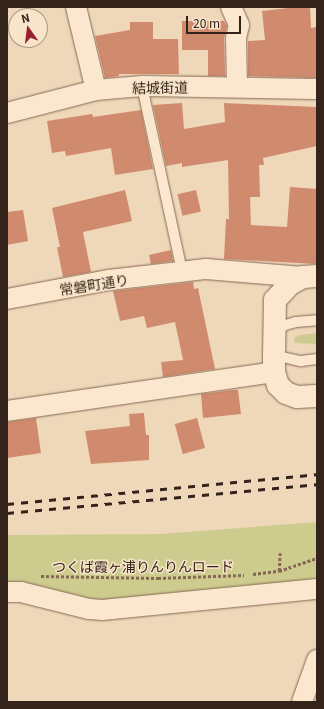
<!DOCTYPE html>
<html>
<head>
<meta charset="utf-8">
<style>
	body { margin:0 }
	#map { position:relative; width:324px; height:709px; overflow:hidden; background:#efd8ba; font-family:Georgia,"Noto Sans JP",serif }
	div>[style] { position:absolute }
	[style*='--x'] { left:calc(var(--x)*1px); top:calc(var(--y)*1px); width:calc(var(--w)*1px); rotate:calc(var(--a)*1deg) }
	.green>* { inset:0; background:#cdcc8e }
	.building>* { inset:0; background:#d08a6d; transform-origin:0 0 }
	.path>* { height:2.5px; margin-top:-1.25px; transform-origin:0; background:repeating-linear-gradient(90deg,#866854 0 3px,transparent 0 5px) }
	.roads { filter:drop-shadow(0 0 1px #866854) drop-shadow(0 0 1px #866854) }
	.lane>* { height:10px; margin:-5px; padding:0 5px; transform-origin:5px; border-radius:5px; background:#fae7cd }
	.street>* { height:20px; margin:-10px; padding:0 10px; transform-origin:10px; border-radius:10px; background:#fae7cd }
	.secondary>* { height:22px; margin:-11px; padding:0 11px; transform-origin:11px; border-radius:11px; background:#fae7cd }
	.rail>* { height:3px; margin-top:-1.5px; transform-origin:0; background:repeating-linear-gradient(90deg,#34231a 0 7px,transparent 0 14px) }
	span { translate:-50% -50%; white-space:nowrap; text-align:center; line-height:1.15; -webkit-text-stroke:3px #f7e4c9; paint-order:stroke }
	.street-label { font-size:14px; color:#34231a }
	.frame { position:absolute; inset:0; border:8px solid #34231a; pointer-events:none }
	.north { position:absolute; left:8px; top:8px; width:40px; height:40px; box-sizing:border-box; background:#f7e4c9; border:1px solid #a99783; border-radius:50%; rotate:346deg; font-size:11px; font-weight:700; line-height:16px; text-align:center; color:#34231a }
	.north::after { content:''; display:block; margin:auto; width:14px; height:18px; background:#982131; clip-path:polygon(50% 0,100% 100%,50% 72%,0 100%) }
	.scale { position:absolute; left:186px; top:16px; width:55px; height:18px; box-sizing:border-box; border:2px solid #34231a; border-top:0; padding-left:5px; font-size:12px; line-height:14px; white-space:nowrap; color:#34231a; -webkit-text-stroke:3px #f7e4c9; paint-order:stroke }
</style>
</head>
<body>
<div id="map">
	<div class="green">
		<div style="clip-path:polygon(317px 333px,317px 344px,295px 343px,294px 338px,300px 335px)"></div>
		<div style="clip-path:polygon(317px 522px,317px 583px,100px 600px,7px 586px,7px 535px,160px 534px)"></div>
	</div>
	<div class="building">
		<div style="clip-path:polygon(297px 7px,310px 7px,311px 28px,317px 27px,317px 78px,248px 76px,248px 41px,265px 40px,262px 11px)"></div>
		<div style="clip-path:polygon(182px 21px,224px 21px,227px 26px,224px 38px,225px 76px,208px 76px,208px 50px,182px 50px)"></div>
		<div style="clip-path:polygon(130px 22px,153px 22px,153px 39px,178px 39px,179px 74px,119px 74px,119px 76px,105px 78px,95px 36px,130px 30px)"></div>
		<div style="clip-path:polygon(182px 103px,184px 129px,225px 122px,224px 103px,317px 107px,317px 146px,263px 158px,264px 165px,259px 165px,260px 197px,250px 197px,251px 225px,287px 227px,290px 187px,317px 189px,317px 264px,224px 259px,226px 219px,229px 219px,228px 160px,182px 167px,182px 163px,166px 166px,153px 105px)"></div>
		<div style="clip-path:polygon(141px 110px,153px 169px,115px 175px,111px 148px,66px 156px,65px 151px,52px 153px,47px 121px,92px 114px,93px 117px)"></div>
		<div style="clip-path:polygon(125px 190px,132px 221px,83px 232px,91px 272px,63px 277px,57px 247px,60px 247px,52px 208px)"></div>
		<div style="left:196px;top:190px;width:22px;height:19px;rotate:77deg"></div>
		<div style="clip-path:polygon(23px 210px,28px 241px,7px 245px,7px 212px)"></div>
		<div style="clip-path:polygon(171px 250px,173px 261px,151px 264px,149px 255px)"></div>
		<div style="clip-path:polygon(193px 282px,194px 289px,198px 288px,215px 369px,163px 377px,161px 362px,183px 360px,175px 322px,147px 328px,144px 316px,120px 321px,113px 291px)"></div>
		<div style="clip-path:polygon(232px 390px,238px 390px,241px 414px,203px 418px,201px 394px)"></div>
		<div style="clip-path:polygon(144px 413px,146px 435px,149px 435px,149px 460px,91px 464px,85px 431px,130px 426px,129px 414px)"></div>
		<div style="clip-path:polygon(36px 418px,41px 453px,7px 458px,7px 422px)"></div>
		<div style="left:197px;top:418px;width:31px;height:23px;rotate:75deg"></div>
	</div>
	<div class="path">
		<div style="--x:279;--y:571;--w:18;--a:-87"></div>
		<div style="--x:253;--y:574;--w:26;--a:-7"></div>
		<div style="--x:279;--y:571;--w:40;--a:-18.9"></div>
		<div style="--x:41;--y:576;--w:117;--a:1"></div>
		<div style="--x:158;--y:578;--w:86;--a:-2"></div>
	</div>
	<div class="roads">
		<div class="lane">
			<div style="--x:142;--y:86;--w:189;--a:77.8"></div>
			<div style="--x:275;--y:332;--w:12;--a:-35"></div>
			<div style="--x:285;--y:325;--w:11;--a:-15"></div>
			<div style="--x:296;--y:322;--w:21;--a:-5"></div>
			<div style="--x:274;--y:355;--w:28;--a:13"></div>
			<div style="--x:301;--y:361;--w:16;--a:-7"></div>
		</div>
		<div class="street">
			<div style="--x:76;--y:7;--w:85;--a:76.5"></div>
			<div style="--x:231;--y:7;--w:20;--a:66"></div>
			<div style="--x:239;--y:25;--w:13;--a:103"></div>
			<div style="--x:236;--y:38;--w:48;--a:88.8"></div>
			<div style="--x:7;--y:113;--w:92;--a:-14.5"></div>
			<div style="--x:96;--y:90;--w:46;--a:-5"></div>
			<div style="--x:142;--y:86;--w:175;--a:1"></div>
			<div style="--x:7;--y:299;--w:104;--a:-10.6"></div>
			<div style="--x:109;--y:280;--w:98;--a:-6.5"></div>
			<div style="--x:206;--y:269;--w:97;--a:4.7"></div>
			<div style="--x:7;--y:411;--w:270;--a:-8.3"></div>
			<div style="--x:7;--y:592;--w:14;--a:0"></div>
			<div style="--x:21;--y:592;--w:70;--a:14"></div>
			<div style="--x:89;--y:609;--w:13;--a:4"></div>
			<div style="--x:102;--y:610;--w:216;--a:-5.6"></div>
			<div style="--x:302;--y:702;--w:45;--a:-70.3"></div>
		</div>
		<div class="secondary">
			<div style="--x:317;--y:276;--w:14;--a:176"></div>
			<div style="--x:303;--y:277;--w:15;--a:152"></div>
			<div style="--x:290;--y:284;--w:22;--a:133"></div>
			<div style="--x:275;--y:300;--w:55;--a:91"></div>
			<div style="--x:274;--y:355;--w:17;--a:90"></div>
			<div style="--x:274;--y:372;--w:14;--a:73"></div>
			<div style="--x:278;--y:385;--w:11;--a:45"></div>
			<div style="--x:286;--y:393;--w:12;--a:20"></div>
			<div style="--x:297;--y:397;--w:20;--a:-3"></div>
		</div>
	</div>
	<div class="rail">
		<div style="--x:7;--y:504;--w:311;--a:-5.5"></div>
		<div style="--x:7;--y:513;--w:311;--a:-5.3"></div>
	</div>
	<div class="street-label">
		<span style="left:160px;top:87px;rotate:-1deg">結城街道</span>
		<span style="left:94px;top:284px;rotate:-9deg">常磐町通り</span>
		<span style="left:143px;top:566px">つくば霞ヶ浦りんりんロード</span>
	</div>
	<div class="frame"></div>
	<div class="north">N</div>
	<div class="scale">20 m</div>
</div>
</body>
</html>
